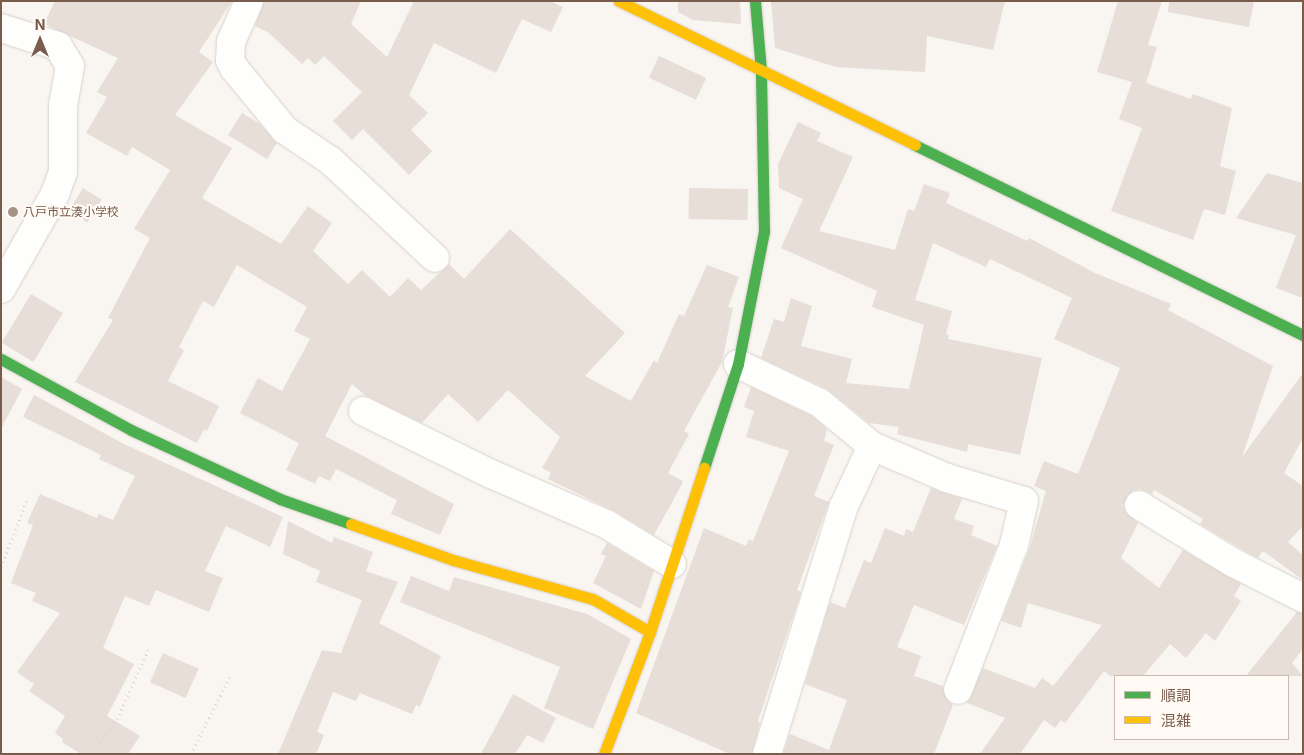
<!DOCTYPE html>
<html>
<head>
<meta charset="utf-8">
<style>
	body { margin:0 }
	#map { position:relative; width:1304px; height:755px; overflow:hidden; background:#f9f5f0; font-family:Inter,"Noto Sans JP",sans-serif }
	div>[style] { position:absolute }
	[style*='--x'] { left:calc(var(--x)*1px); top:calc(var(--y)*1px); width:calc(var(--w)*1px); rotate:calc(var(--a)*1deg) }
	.building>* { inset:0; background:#e6ded7; transform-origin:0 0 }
	.path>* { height:3px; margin-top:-1.5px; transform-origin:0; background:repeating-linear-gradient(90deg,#dcd5d0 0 1px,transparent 0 5px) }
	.roads { filter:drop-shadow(0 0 1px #d7d1cb) drop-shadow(0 0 1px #d7d1cb) }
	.street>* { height:28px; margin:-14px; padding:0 14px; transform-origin:14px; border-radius:14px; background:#fefefd }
	.fast>* { height:11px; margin:-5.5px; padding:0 5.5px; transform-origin:5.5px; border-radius:5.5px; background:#4caf50 }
	.slow>* { height:11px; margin:-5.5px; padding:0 5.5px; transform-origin:5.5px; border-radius:5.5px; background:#ffc107 }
	.dots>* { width:14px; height:14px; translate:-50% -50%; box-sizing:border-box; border:2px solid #fffaf3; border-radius:50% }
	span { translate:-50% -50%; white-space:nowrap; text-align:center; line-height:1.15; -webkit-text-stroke:4px #fffaf3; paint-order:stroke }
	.poi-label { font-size:12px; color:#7a5c4d }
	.left { translate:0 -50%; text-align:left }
	.frame { position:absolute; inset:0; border:2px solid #7a5c4d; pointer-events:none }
	.legend { position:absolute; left:1114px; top:675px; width:175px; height:65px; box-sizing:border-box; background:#fffaf3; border:1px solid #cabbb1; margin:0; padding:6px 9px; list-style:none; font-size:15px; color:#7a5c4d }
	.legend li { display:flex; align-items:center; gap:10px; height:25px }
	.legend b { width:25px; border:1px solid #cabbb1 }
	.north { position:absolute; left:15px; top:15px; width:50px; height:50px; -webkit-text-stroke:4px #fffaf3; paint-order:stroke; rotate:0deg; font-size:14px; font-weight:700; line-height:20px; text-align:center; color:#7a5c4d }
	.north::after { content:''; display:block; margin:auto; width:18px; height:22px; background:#7a5c4d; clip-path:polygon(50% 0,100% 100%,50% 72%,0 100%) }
</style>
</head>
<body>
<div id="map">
	<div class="building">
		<div style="clip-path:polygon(55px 1px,232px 1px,199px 52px,213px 62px,175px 115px,232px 148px,202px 198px,281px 244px,308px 206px,332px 223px,313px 251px,348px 284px,362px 270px,390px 297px,408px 278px,421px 290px,449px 264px,464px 279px,510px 229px,625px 333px,585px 376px,631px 401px,654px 360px,657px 363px,679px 314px,684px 316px,707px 265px,739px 277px,728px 307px,733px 308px,722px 362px,684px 431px,689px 434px,668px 473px,683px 481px,682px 484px,654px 535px,614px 511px,548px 479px,551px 473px,542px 468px,560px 437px,508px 390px,478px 422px,448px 394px,422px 423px,366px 396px,352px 384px,325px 436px,454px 504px,440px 535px,391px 514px,397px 500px,336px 469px,330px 481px,319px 476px,315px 484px,286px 470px,299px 443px,240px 413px,258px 378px,282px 391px,310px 339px,294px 331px,307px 307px,237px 265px,214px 307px,203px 301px,179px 347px,184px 350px,168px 381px,219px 406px,207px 431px,204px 429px,197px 443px,75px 382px,113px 320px,108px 318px,150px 238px,134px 229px,170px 170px,132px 147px,127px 156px,86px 133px,107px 97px,97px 92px,118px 58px,44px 24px)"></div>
		<div style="clip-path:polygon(264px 1px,361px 1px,351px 24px,387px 57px,414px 1px,550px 1px,563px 7px,551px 32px,522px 19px,496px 73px,434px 43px,409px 95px,428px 113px,411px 130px,432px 151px,409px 175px,363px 129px,352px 140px,333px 121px,362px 92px,324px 56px,315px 65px,308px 58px,302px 64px,269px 33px,255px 26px)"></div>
		<div style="clip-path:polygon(678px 1px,740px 1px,741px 24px,693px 20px,678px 12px)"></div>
		<div style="clip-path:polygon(771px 1px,1005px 1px,993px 50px,927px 36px,925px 72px,836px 67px,775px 48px)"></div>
		<div style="clip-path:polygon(1118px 1px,1162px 1px,1148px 45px,1157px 47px,1146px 83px,1191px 99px,1193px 94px,1232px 108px,1220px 166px,1236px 171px,1225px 215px,1204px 209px,1193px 240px,1111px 211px,1142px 128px,1119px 119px,1132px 82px,1097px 72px)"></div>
		<div style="clip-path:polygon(1169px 1px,1254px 1px,1249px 27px,1168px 12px)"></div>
		<div style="left:659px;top:56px;width:52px;height:24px;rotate:25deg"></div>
		<div style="clip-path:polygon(242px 113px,260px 124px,277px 143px,267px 159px,228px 135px)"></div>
		<div style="clip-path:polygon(798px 122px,821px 133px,817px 141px,853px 157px,819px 231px,895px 250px,908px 209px,914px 211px,924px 184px,950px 193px,946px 203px,1027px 241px,1029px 238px,1095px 273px,1171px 304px,1168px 310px,1273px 366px,1242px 457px,1303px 373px,1303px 438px,1284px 473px,1303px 486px,1303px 526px,1288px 542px,1303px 555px,1303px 580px,1263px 551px,1258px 558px,1240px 548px,1200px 524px,1203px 519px,1154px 490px,1152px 494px,1140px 489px,1132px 491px,1123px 505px,1126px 513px,1138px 523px,1121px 558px,1159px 588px,1183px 550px,1241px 584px,1234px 596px,1241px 601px,1215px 641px,1206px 633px,1186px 658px,1170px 644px,1143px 676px,1110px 676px,1104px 671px,1065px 723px,1061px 720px,1055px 728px,1044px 720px,1020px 754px,980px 754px,1005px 718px,967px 703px,983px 668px,1035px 688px,1042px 678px,1053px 686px,1102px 625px,1028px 603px,1021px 628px,1001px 621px,1029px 550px,1046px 491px,1034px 486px,1044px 461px,1078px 474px,1120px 368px,1054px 339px,1072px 298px,990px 259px,986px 267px,933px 243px,915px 300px,952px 311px,946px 334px,949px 335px,948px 339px,1042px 358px,1020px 455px,968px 444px,967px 452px,897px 434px,899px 427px,869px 423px,827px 389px,761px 358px,774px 319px,784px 322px,791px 298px,812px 306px,801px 346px,852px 359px,846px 383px,909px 389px,924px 325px,872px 307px,877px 291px,781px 248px,803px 199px,779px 188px,778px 164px)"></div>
		<div style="clip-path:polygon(1267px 173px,1303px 183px,1303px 298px,1276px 288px,1296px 235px,1236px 218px)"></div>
		<div style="left:83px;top:188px;width:22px;height:27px;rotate:32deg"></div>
		<div style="left:689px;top:188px;width:59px;height:31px;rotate:1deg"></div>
		<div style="left:31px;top:294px;width:37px;height:57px;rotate:31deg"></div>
		<div style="clip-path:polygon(1px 377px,22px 389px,1px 429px)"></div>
		<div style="clip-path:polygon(751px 387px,812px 416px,827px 429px,824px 441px,834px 445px,814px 496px,829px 502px,797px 590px,801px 592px,758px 721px,760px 723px,752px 754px,730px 754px,636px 713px,704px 528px,746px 546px,749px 539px,753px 541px,789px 451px,746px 437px,754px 411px,744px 407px)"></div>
		<div style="clip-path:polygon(34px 395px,124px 444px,283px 517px,270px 547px,226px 526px,205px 571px,223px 578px,209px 612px,156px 590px,149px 606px,125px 596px,103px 648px,134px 664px,107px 716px,140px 736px,128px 754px,81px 754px,62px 742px,63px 739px,55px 733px,65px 716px,29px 691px,34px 684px,17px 672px,60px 613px,32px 601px,36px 593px,11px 583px,33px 525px,27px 523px,40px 494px,97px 518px,99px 514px,113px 520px,135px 476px,99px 459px,101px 455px,23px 417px)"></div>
		<div style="clip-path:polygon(931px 488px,962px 499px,954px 519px,974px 526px,971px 535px,997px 546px,964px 625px,914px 605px,897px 647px,921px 656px,914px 676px,943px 686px,946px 699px,953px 705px,934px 754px,783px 754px,790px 734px,829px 750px,847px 700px,805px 684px,830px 602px,845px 608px,864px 560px,871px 563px,885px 528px,904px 536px,906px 529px,913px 532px)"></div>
		<div style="clip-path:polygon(288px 521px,332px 543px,334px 537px,373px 552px,366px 571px,398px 582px,379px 623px,441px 656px,420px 707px,416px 705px,412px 714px,360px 693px,356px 701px,333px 692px,317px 732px,324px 735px,316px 754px,278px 754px,322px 650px,341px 653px,362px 600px,316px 582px,320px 571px,283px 554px)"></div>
		<div style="clip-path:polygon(607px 543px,654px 571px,641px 609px,593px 583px,606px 556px,601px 554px)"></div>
		<div style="clip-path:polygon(411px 576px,449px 591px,454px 577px,587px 614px,631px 639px,593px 729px,544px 708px,560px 667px,400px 602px)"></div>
		<div style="clip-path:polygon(1297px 612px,1303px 613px,1303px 649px,1292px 663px,1303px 676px,1246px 676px)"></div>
		<div style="left:163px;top:653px;width:39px;height:32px;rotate:24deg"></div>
		<div style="clip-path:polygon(513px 694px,556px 718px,543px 743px,527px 735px,515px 754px,481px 754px)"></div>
	</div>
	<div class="path">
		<div style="--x:1;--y:567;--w:72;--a:-68.8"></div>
		<div style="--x:90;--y:754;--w:44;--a:-52.4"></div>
		<div style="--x:117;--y:719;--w:78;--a:-65.7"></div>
		<div style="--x:191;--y:754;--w:87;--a:-63.4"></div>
	</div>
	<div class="roads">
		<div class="street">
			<div style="--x:249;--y:1;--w:45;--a:113.7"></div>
			<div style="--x:231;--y:42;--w:18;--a:93"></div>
			<div style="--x:230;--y:60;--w:9;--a:63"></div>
			<div style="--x:234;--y:68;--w:80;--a:50.6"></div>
			<div style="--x:285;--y:130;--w:55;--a:34"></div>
			<div style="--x:331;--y:161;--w:142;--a:43"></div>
			<div style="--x:1;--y:28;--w:60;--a:17.5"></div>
			<div style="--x:58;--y:46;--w:23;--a:59"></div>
			<div style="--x:70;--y:66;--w:41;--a:99.9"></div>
			<div style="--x:63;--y:106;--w:66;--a:90"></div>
			<div style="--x:63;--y:172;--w:23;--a:110"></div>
			<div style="--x:55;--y:194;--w:109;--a:119.6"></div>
			<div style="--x:738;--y:364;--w:91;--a:25.4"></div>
			<div style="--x:820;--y:403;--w:67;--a:39.6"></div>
			<div style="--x:872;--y:446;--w:82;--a:23.1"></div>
			<div style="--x:947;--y:478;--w:80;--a:16.6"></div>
			<div style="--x:1024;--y:501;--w:45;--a:102.8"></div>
			<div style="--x:1014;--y:545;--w:155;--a:111.1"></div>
			<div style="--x:363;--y:411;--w:143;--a:26.2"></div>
			<div style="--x:491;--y:474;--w:125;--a:23.5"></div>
			<div style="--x:606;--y:524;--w:77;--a:31.2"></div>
			<div style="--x:1139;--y:505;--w:109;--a:31.5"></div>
			<div style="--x:1232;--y:562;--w:80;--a:26.9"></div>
			<div style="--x:767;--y:754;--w:260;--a:-72.8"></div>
			<div style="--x:844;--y:506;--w:66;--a:-65"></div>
		</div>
		<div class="fast">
			<div style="--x:915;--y:145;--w:432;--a:26.1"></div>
			<div style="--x:1;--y:359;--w:148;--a:28.6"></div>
			<div style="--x:131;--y:430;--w:164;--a:24.8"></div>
			<div style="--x:280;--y:499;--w:75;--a:19.4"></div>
			<div style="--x:704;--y:468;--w:109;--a:-71.9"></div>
			<div style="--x:738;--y:364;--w:136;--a:-78.9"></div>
			<div style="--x:764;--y:231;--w:161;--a:-91.1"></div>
			<div style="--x:761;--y:70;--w:69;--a:-95"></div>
		</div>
		<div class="slow">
			<div style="--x:619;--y:1;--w:329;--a:25.9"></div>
			<div style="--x:351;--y:524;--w:108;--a:19.4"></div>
			<div style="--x:453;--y:560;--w:145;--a:15.6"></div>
			<div style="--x:593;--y:599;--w:66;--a:30.1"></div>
			<div style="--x:604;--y:754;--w:130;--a:-69.3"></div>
			<div style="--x:650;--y:632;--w:173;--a:-71.8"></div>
		</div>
	</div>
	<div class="dots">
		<div style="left:13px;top:212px;background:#a69286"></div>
	</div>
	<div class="poi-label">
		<span class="left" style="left:23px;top:212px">八戸市立湊小学校</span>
	</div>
	<div class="frame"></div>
	<ul class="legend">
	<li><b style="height:6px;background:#4caf50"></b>順調</li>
	<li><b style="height:6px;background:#ffc107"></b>混雑</li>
	</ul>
	<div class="north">N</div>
</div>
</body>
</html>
